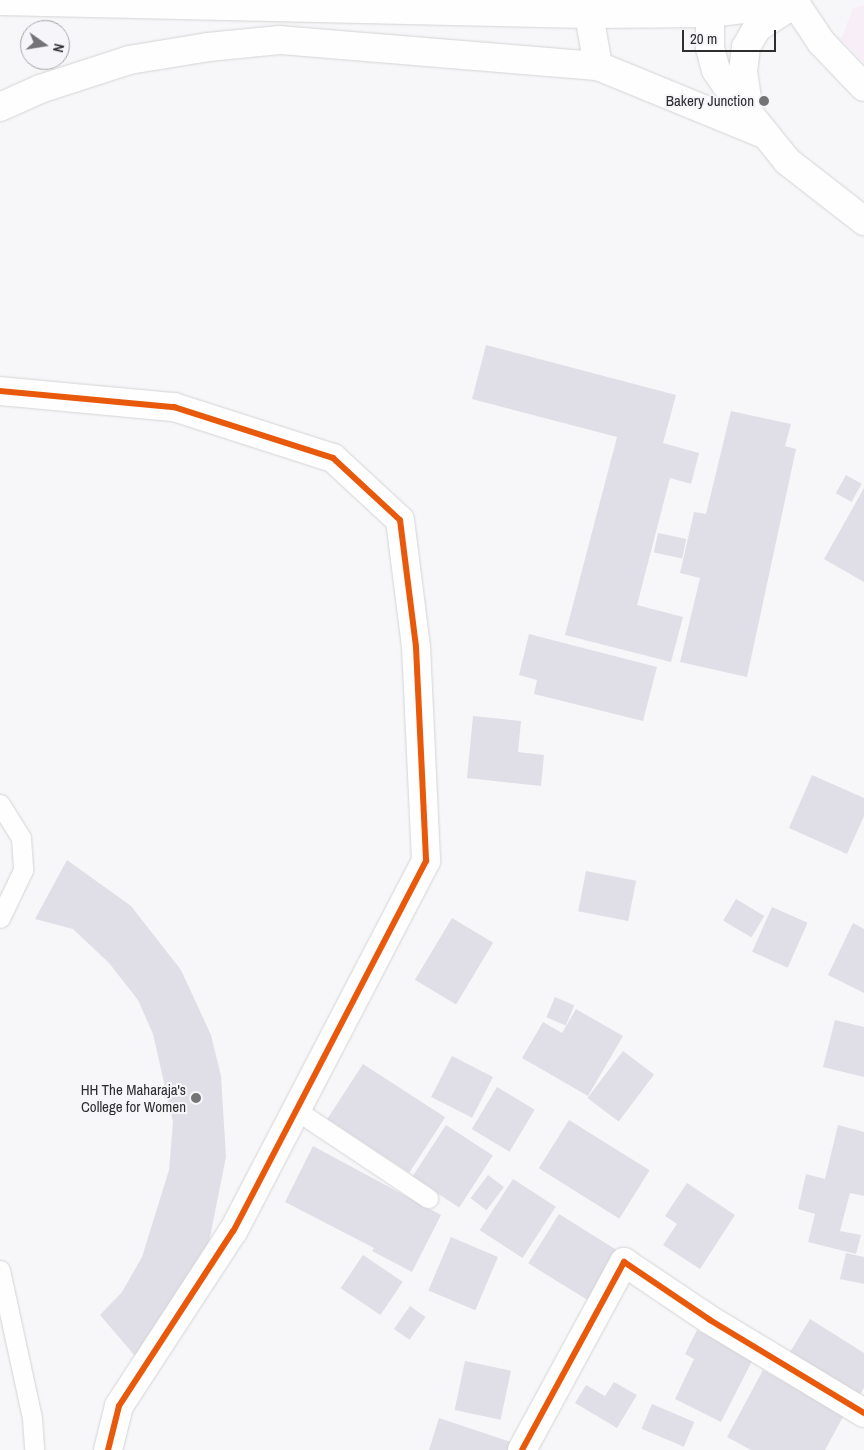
<!DOCTYPE html>
<html>
<head>
<meta charset="utf-8">
<style>
	body { margin:0 }
	#map { position:relative; width:864px; height:1450px; overflow:hidden; background:#f7f7f9; font-family:"Archivo Narrow",sans-serif }
	div>[style] { position:absolute }
	[style*='--x'] { left:calc(var(--x)*1px); top:calc(var(--y)*1px); width:calc(var(--w)*1px); rotate:calc(var(--a)*1deg) }
	.commercial>* { inset:0; background:#f7eef8 }
	.building>* { inset:0; background:#e0dfe7; transform-origin:0 0 }
	.roads { filter:drop-shadow(0 0 1px #d4d4d6) drop-shadow(0 0 1px #d4d4d6) }
	.service>* { height:19px; margin:-9.5px; padding:0 9.5px; transform-origin:9.5px; border-radius:9.5px; background:#fefefe }
	.minor>* { height:28px; margin:-14px; padding:0 14px; transform-origin:14px; border-radius:14px; background:#fefefe }
	.secondary>* { height:28px; margin:-14px; padding:0 14px; transform-origin:14px; border-radius:14px; background:#fefefe }
	.cycleway>* { height:6px; margin:-3px; padding:0 3px; transform-origin:3px; border-radius:3px; background:#e8590c }
	.dots>* { width:14px; height:14px; translate:-50% -50%; box-sizing:border-box; border:2px solid #f6f6fa; border-radius:50% }
	span { translate:-50% -50%; white-space:nowrap; text-align:center; line-height:1.15; -webkit-text-stroke:4px #f6f6fa; paint-order:stroke }
	.poi-label { font-size:15px; color:#2e2e2f }
	.right { translate:-100% -50%; text-align:right }
	.north { position:absolute; left:20px; top:20px; width:50px; height:50px; box-sizing:border-box; background:#f6f6fa; border:1px solid #a6a6a9; border-radius:50%; rotate:103deg; font-size:14px; font-weight:700; line-height:20px; text-align:center; color:#2e2e2f }
	.north::after { content:''; display:block; margin:auto; width:18px; height:22px; background:#747476; clip-path:polygon(50% 0,100% 100%,50% 72%,0 100%) }
	.scale { position:absolute; left:682px; top:30px; width:94px; height:22px; box-sizing:border-box; border:2px solid #2e2e2f; border-top:0; padding-left:6px; font-size:15px; line-height:18px; white-space:nowrap; color:#2e2e2f; -webkit-text-stroke:4px #f6f6fa; paint-order:stroke }
</style>
</head>
<body>
<div id="map">
	<div class="commercial">
		<div style="clip-path:polygon(864px 5px,864px 63px,841px 39px,853px 8px)"></div>
	</div>
	<div class="building">
		<div style="clip-path:polygon(486px 345px,676px 395px,663px 443px,699px 453px,691px 484px,670px 478px,637px 605px,683px 617px,671px 662px,565px 635px,617px 437px,472px 399px)"></div>
		<div style="clip-path:polygon(731px 411px,791px 424px,785px 446px,796px 449px,747px 677px,680px 662px,700px 578px,680px 573px,694px 512px,706px 514px)"></div>
		<div style="left:846px;top:475px;width:18px;height:21px;rotate:29deg"></div>
		<div style="clip-path:polygon(864px 488px,864px 582px,824px 559px)"></div>
		<div style="left:658px;top:533px;width:29px;height:20px;rotate:12deg"></div>
		<div style="clip-path:polygon(529px 634px,657px 667px,643px 721px,534px 694px,537px 680px,519px 675px)"></div>
		<div style="clip-path:polygon(473px 716px,521px 721px,518px 752px,544px 755px,541px 786px,467px 778px)"></div>
		<div style="clip-path:polygon(812px 775px,864px 798px,864px 816px,847px 854px,789px 828px)"></div>
		<div style="clip-path:polygon(67px 860px,131px 906px,181px 970px,211px 1035px,221px 1076px,226px 1157px,209px 1242px,169px 1315px,135px 1356px,100px 1315px,122px 1292px,142px 1257px,169px 1170px,173px 1122px,153px 1034px,138px 1000px,109px 963px,73px 929px,35px 919px)"></div>
		<div style="left:586px;top:871px;width:51px;height:41px;rotate:11deg"></div>
		<div style="left:736px;top:899px;width:33px;height:25px;rotate:31deg"></div>
		<div style="left:772px;top:907px;width:39px;height:49px;rotate:24deg"></div>
		<div style="left:452px;top:918px;width:48px;height:72px;rotate:31deg"></div>
		<div style="clip-path:polygon(853px 923px,864px 929px,864px 993px,828px 975px)"></div>
		<div style="left:555px;top:997px;width:21px;height:22px;rotate:23deg"></div>
		<div style="clip-path:polygon(576px 1009px,623px 1036px,588px 1096px,522px 1058px,543px 1022px,562px 1033px)"></div>
		<div style="clip-path:polygon(835px 1020px,864px 1027px,864px 1077px,823px 1067px)"></div>
		<div style="left:623px;top:1051px;width:39px;height:59px;rotate:37deg"></div>
		<div style="left:452px;top:1056px;width:46px;height:46px;rotate:27deg"></div>
		<div style="left:363px;top:1064px;width:98px;height:66px;rotate:33deg"></div>
		<div style="left:497px;top:1087px;width:44px;height:49px;rotate:31deg"></div>
		<div style="left:569px;top:1120px;width:95px;height:57px;rotate:32deg"></div>
		<div style="left:446px;top:1125px;width:56px;height:62px;rotate:33deg"></div>
		<div style="clip-path:polygon(838px 1125px,864px 1132px,864px 1196px,850px 1193px,840px 1231px,861px 1235px,856px 1254px,808px 1242px,815px 1214px,798px 1209px,806px 1174px,825px 1179px)"></div>
		<div style="clip-path:polygon(313px 1146px,441px 1215px,412px 1272px,372px 1251px,374px 1248px,285px 1202px)"></div>
		<div style="left:488px;top:1175px;width:20px;height:29px;rotate:37deg"></div>
		<div style="left:513px;top:1179px;width:51px;height:61px;rotate:33deg"></div>
		<div style="clip-path:polygon(687px 1183px,735px 1215px,700px 1269px,663px 1245px,677px 1224px,665px 1216px)"></div>
		<div style="left:559px;top:1214px;width:72px;height:58px;rotate:32deg"></div>
		<div style="left:451px;top:1237px;width:51px;height:58px;rotate:23deg"></div>
		<div style="clip-path:polygon(846px 1253px,864px 1257px,864px 1284px,840px 1279px)"></div>
		<div style="left:363px;top:1255px;width:48px;height:40px;rotate:34deg"></div>
		<div style="left:410px;top:1306px;width:19px;height:28px;rotate:35deg"></div>
		<div style="clip-path:polygon(810px 1319px,864px 1353px,864px 1388px,856px 1401px,787px 1357px)"></div>
		<div style="clip-path:polygon(697px 1330px,753px 1359px,721px 1422px,675px 1399px,694px 1359px,685px 1354px)"></div>
		<div style="left:465px;top:1361px;width:47px;height:50px;rotate:12deg"></div>
		<div style="clip-path:polygon(763px 1370px,844px 1415px,825px 1450px,751px 1450px,727px 1437px)"></div>
		<div style="clip-path:polygon(614px 1382px,637px 1395px,617px 1428px,575px 1403px,586px 1385px,605px 1396px)"></div>
		<div style="left:652px;top:1404px;width:46px;height:27px;rotate:23deg"></div>
		<div style="clip-path:polygon(439px 1418px,511px 1442px,508px 1450px,429px 1450px)"></div>
	</div>
	<div class="roads">
		<div class="service">
			<div style="--x:0;--y:804;--w:40;--a:58"></div>
			<div style="--x:21;--y:838;--w:32;--a:86"></div>
			<div style="--x:23;--y:870;--w:53;--a:115.6"></div>
			<div style="--x:296;--y:1110;--w:159;--a:33.7"></div>
			<div style="--x:0;--y:1270;--w:151;--a:77.8"></div>
			<div style="--x:32;--y:1418;--w:32;--a:86"></div>
		</div>
		<div class="minor">
			<div style="--x:795;--y:3;--w:47;--a:56.3"></div>
			<div style="--x:821;--y:42;--w:62;--a:46.3"></div>
			<div style="--x:0;--y:391;--w:175;--a:5.3"></div>
			<div style="--x:174;--y:407;--w:167;--a:17.8"></div>
			<div style="--x:333;--y:458;--w:91;--a:42.8"></div>
			<div style="--x:400;--y:520;--w:128;--a:82.8"></div>
			<div style="--x:416;--y:647;--w:214;--a:87.3"></div>
			<div style="--x:426;--y:861;--w:417;--a:117.5"></div>
			<div style="--x:233;--y:1231;--w:209;--a:123.1"></div>
			<div style="--x:119;--y:1406;--w:45;--a:104"></div>
			<div style="--x:522;--y:1450;--w:214;--a:-61.5"></div>
			<div style="--x:624;--y:1262;--w:104;--a:34"></div>
			<div style="--x:710;--y:1320;--w:180;--a:31.1"></div>
		</div>
		<div class="secondary">
			<div style="--x:0;--y:1;--w:589;--a:1.26"></div>
			<div style="--x:589;--y:14;--w:121;--a:-0.5"></div>
			<div style="--x:710;--y:13;--w:86;--a:-6.7"></div>
			<div style="--x:710;--y:13;--w:35;--a:90"></div>
			<div style="--x:710;--y:48;--w:23;--a:75"></div>
			<div style="--x:716;--y:70;--w:18;--a:56"></div>
			<div style="--x:726;--y:85;--w:97;--a:51.2"></div>
			<div style="--x:787;--y:161;--w:98;--a:37.9"></div>
			<div style="--x:589;--y:14;--w:53;--a:80.2"></div>
			<div style="--x:0;--y:107;--w:44;--a:-24.2"></div>
			<div style="--x:40;--y:89;--w:94;--a:-18"></div>
			<div style="--x:129;--y:60;--w:80;--a:-9.3"></div>
			<div style="--x:208;--y:47;--w:72;--a:-5.6"></div>
			<div style="--x:280;--y:40;--w:319;--a:4.7"></div>
			<div style="--x:598;--y:66;--w:182;--a:22.3"></div>
			<div style="--x:749;--y:112;--w:41;--a:-98.3"></div>
			<div style="--x:743;--y:71;--w:24;--a:-83"></div>
			<div style="--x:746;--y:47;--w:22;--a:-60"></div>
			<div style="--x:757;--y:28;--w:42;--a:-33.3"></div>
		</div>
	</div>
	<div class="cycleway">
		<div style="--x:0;--y:391;--w:175;--a:5.3"></div>
		<div style="--x:174;--y:407;--w:167;--a:17.8"></div>
		<div style="--x:333;--y:458;--w:91;--a:42.8"></div>
		<div style="--x:400;--y:520;--w:128;--a:82.8"></div>
		<div style="--x:416;--y:647;--w:214;--a:87.3"></div>
		<div style="--x:426;--y:861;--w:417;--a:117.5"></div>
		<div style="--x:233;--y:1231;--w:209;--a:123.1"></div>
		<div style="--x:119;--y:1406;--w:45;--a:104"></div>
		<div style="--x:522;--y:1450;--w:214;--a:-61.5"></div>
		<div style="--x:624;--y:1262;--w:104;--a:34"></div>
		<div style="--x:710;--y:1320;--w:180;--a:31.1"></div>
	</div>
	<div class="dots">
		<div style="left:764px;top:101px;background:#747476"></div>
		<div style="left:196px;top:1098px;background:#747476"></div>
	</div>
	<div class="poi-label">
		<span class="right" style="left:754px;top:101px">Bakery Junction</span>
		<span class="right" style="left:186px;top:1098px">HH The Maharaja's<br>College for Women</span>
	</div>
	<div class="north">N</div>
	<div class="scale">20 m</div>
</div>
</body>
</html>
